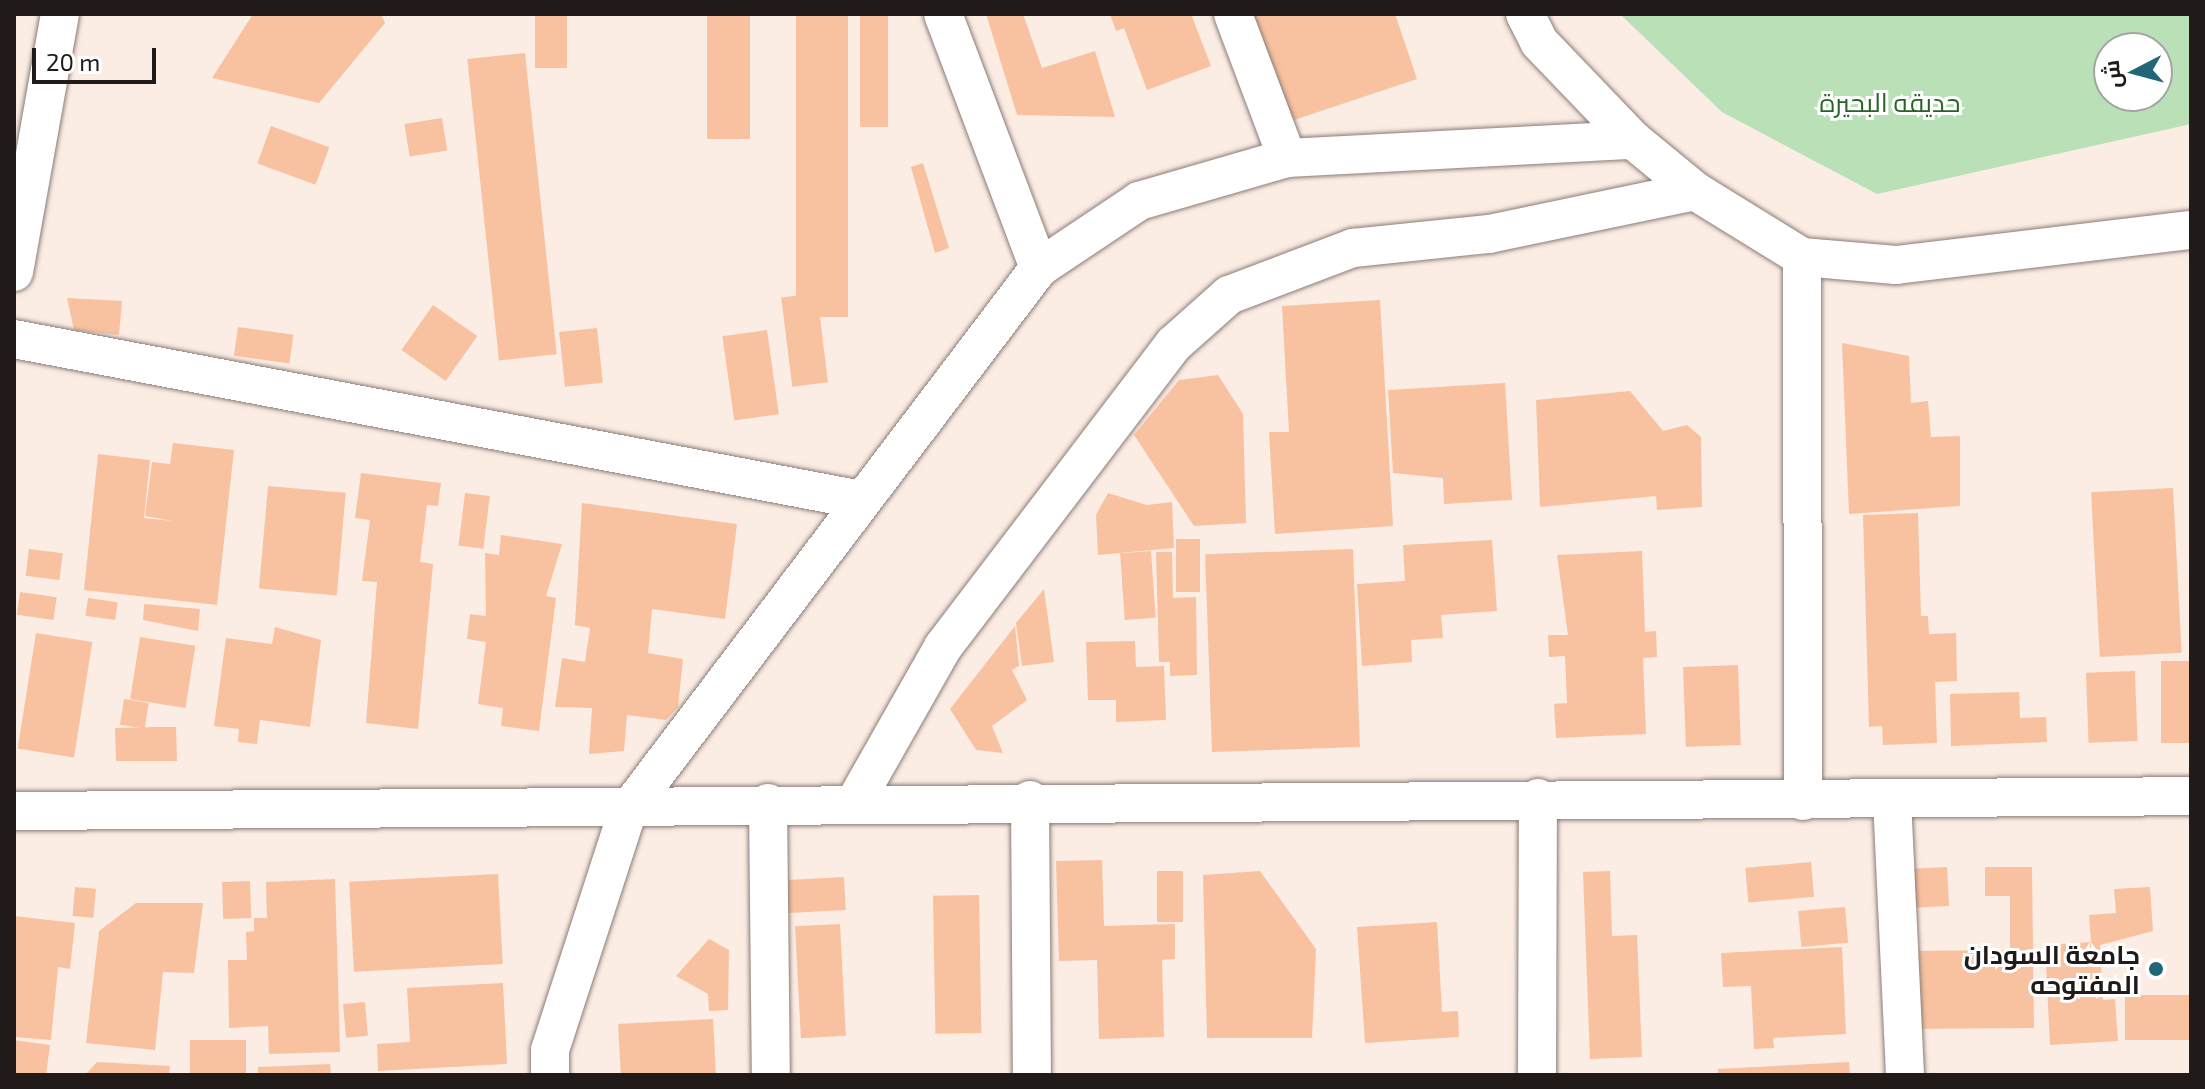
<!DOCTYPE html>
<html>
<head>
<meta charset="utf-8">
<style>
	body { margin:0 }
	#map { position:relative; width:2205px; height:1089px; overflow:hidden; background:#fbece4; font-family:"Exo 2",Cairo,sans-serif }
	div>[style] { position:absolute }
	[style*='--x'] { left:calc(var(--x)*1px); top:calc(var(--y)*1px); width:calc(var(--w)*1px); rotate:calc(var(--a)*1deg) }
	.green>* { inset:0; background:#b9e0b6 }
	.building>* { inset:0; background:#f8c2a0; transform-origin:0 0 }
	.roads { filter:drop-shadow(0 0 2px #8a7d76) drop-shadow(0 0 2px #8a7d76) }
	.street>* { height:38px; margin:-19px; padding:0 19px; transform-origin:19px; border-radius:19px; background:#fff }
	.dots>* { width:22px; height:22px; translate:-50% -50%; box-sizing:border-box; border:4px solid #fff; border-radius:50% }
	span { translate:-50% -50%; white-space:nowrap; text-align:center; line-height:1.15; -webkit-text-stroke:6px #fff; paint-order:stroke }
	.park-label { font-size:26px; color:#2a6128 }
	.poi-label { font-size:26px; color:#201b18; font-weight:700 }
	.right { translate:-100% -50%; text-align:right }
	.frame { position:absolute; inset:0; border:16px solid #201b18; pointer-events:none }
	.north { position:absolute; left:2093px; top:32px; width:80px; height:80px; box-sizing:border-box; background:#fff; border:2px solid #a6a4a3; border-radius:50%; rotate:264deg; font-size:22px; font-weight:700; line-height:32px; text-align:center; color:#201b18 }
	.north::after { content:''; display:block; margin:auto; width:28px; height:36px; background:#246679; clip-path:polygon(50% 0,100% 100%,50% 72%,0 100%) }
	.scale { position:absolute; left:32px; top:48px; width:124px; height:36px; box-sizing:border-box; border:4px solid #201b18; border-top:0; padding-left:10px; font-size:24px; line-height:28px; white-space:nowrap; color:#201b18; -webkit-text-stroke:6px #fff; paint-order:stroke }
</style>
</head>
<body>
<div id="map">
	<div class="green">
		<div style="clip-path:polygon(evenodd,1620px 14px,2191px 14px,2191px 124px,1877px 194px,1722px 112px,1620px 14px,2109px 48px,2157px 48px,2157px 96px,2109px 96px,2109px 48px)"></div>
	</div>
	<div class="building">
		<div style="clip-path:polygon(253px 14px,381px 14px,385px 23px,319px 103px,212px 78px)"></div>
		<div style="left:535px;top:14px;width:32px;height:54px"></div>
		<div style="left:707px;top:14px;width:43px;height:125px"></div>
		<div style="left:796px;top:14px;width:52px;height:303px"></div>
		<div style="left:860px;top:14px;width:28px;height:113px"></div>
		<div style="clip-path:polygon(986px 14px,1023px 14px,1042px 68px,1095px 51px,1115px 117px,1017px 115px)"></div>
		<div style="clip-path:polygon(1110px 14px,1191px 14px,1211px 66px,1147px 90px,1124px 28px,1116px 31px)"></div>
		<div style="clip-path:polygon(1249px 14px,1395px 14px,1417px 79px,1285px 123px)"></div>
		<div style="left:525px;top:53px;width:303px;height:58px;rotate:84deg"></div>
		<div style="left:442px;top:118px;width:33px;height:38px;rotate:81deg"></div>
		<div style="left:271px;top:126px;width:62px;height:40px;rotate:20deg"></div>
		<div style="clip-path:polygon(923px 163px,949px 248px,935px 253px,911px 167px)"></div>
		<div style="left:817px;top:293px;width:90px;height:36px;rotate:83deg"></div>
		<div style="clip-path:polygon(67px 298px,122px 301px,119px 335px,74px 330px)"></div>
		<div style="clip-path:polygon(1380px 300px,1393px 526px,1275px 534px,1269px 432px,1289px 432px,1282px 306px)"></div>
		<div style="left:433px;top:305px;width:54px;height:55px;rotate:35deg"></div>
		<div style="left:238px;top:327px;width:56px;height:29px;rotate:8deg"></div>
		<div style="left:597px;top:328px;width:55px;height:38px;rotate:84deg"></div>
		<div style="left:767px;top:330px;width:85px;height:45px;rotate:82deg"></div>
		<div style="clip-path:polygon(1842px 343px,1909px 356px,1911px 403px,1928px 401px,1931px 437px,1960px 436px,1960px 506px,1849px 514px)"></div>
		<div style="clip-path:polygon(1218px 375px,1243px 414px,1246px 523px,1194px 526px,1134px 435px,1179px 380px)"></div>
		<div style="clip-path:polygon(1505px 383px,1512px 500px,1444px 504px,1443px 478px,1393px 473px,1388px 390px)"></div>
		<div style="clip-path:polygon(1630px 391px,1663px 431px,1687px 425px,1701px 437px,1702px 507px,1657px 510px,1656px 496px,1540px 507px,1536px 400px)"></div>
		<div style="clip-path:polygon(173px 443px,234px 450px,217px 605px,84px 590px,98px 454px,150px 460px,144px 518px,173px 521px,145px 516px,152px 462px,170px 464px)"></div>
		<div style="clip-path:polygon(361px 473px,441px 483px,438px 506px,427px 505px,420px 562px,433px 564px,418px 729px,366px 723px,377px 582px,362px 581px,370px 520px,355px 518px)"></div>
		<div style="left:268px;top:486px;width:78px;height:103px;rotate:5deg"></div>
		<div style="left:2173px;top:488px;width:165px;height:82px;rotate:87deg"></div>
		<div style="left:465px;top:493px;width:25px;height:53px;rotate:7deg"></div>
		<div style="clip-path:polygon(1108px 493px,1147px 505px,1172px 502px,1174px 548px,1098px 555px,1096px 515px)"></div>
		<div style="clip-path:polygon(582px 503px,737px 524px,725px 619px,652px 609px,648px 653px,683px 659px,678px 707px,666px 720px,627px 715px,624px 751px,589px 754px,592px 708px,555px 707px,562px 658px,585px 662px,590px 628px,575px 625px)"></div>
		<div style="clip-path:polygon(1918px 513px,1921px 616px,1928px 616px,1929px 634px,1956px 633px,1957px 681px,1935px 682px,1937px 743px,1883px 745px,1882px 726px,1869px 727px,1863px 515px)"></div>
		<div style="clip-path:polygon(501px 535px,562px 544px,546px 596px,556px 598px,539px 731px,501px 726px,503px 708px,478px 704px,486px 642px,467px 639px,470px 614px,486px 616px,485px 553px,499px 555px)"></div>
		<div style="left:1176px;top:539px;width:24px;height:53px"></div>
		<div style="clip-path:polygon(1492px 540px,1497px 611px,1441px 615px,1443px 638px,1411px 640px,1412px 662px,1362px 666px,1357px 584px,1405px 581px,1403px 545px)"></div>
		<div style="left:29px;top:549px;width:34px;height:27px;rotate:7deg"></div>
		<div style="left:1353px;top:549px;width:198px;height:148px;rotate:88deg"></div>
		<div style="left:1151px;top:551px;width:67px;height:31px;rotate:86deg"></div>
		<div style="clip-path:polygon(1642px 551px,1645px 632px,1656px 631px,1657px 657px,1643px 658px,1646px 734px,1556px 738px,1554px 704px,1567px 703px,1565px 656px,1549px 657px,1548px 635px,1568px 635px,1557px 555px)"></div>
		<div style="clip-path:polygon(1156px 552px,1172px 552px,1173px 598px,1196px 597px,1197px 675px,1170px 676px,1170px 662px,1159px 662px)"></div>
		<div style="clip-path:polygon(1044px 589px,1054px 662px,1022px 666px,1016px 623px)"></div>
		<div style="left:20px;top:592px;width:37px;height:23px;rotate:8deg"></div>
		<div style="left:88px;top:598px;width:30px;height:18px;rotate:8deg"></div>
		<div style="clip-path:polygon(144px 604px,200px 609px,198px 631px,143px 620px)"></div>
		<div style="clip-path:polygon(1015px 626px,1019px 666px,1012px 670px,1027px 700px,992px 726px,1003px 753px,976px 750px,950px 709px)"></div>
		<div style="clip-path:polygon(275px 627px,321px 640px,310px 727px,260px 720px,257px 744px,238px 742px,239px 729px,214px 726px,226px 638px,272px 644px)"></div>
		<div style="left:36px;top:633px;width:57px;height:117px;rotate:9deg"></div>
		<div style="left:140px;top:637px;width:56px;height:63px;rotate:9deg"></div>
		<div style="clip-path:polygon(1135px 641px,1136px 667px,1164px 666px,1166px 720px,1116px 722px,1116px 700px,1088px 700px,1086px 642px)"></div>
		<div style="left:2161px;top:661px;width:30px;height:82px"></div>
		<div style="left:1738px;top:665px;width:80px;height:55px;rotate:88deg"></div>
		<div style="left:2135px;top:671px;width:70px;height:49px;rotate:88deg"></div>
		<div style="clip-path:polygon(2019px 692px,2020px 718px,2046px 717px,2047px 742px,1951px 746px,1950px 694px)"></div>
		<div style="left:124px;top:699px;width:25px;height:26px;rotate:9deg"></div>
		<div style="clip-path:polygon(153px 727px,176px 727px,177px 761px,116px 761px,115px 728px)"></div>
		<div style="clip-path:polygon(1102px 860px,1104px 926px,1175px 924px,1175px 959px,1162px 960px,1164px 1037px,1099px 1039px,1097px 960px,1059px 961px,1056px 861px)"></div>
		<div style="left:1811px;top:862px;width:35px;height:66px;rotate:85deg"></div>
		<div style="left:1947px;top:867px;width:39px;height:40px;rotate:87deg"></div>
		<div style="clip-path:polygon(1985px 867px,2032px 867px,2034px 1028px,1908px 1029px,1908px 951px,2010px 950px,2010px 896px,1985px 896px)"></div>
		<div style="left:1157px;top:871px;width:26px;height:51px"></div>
		<div style="clip-path:polygon(1260px 871px,1316px 949px,1312px 1038px,1207px 1038px,1203px 875px)"></div>
		<div style="clip-path:polygon(1610px 871px,1612px 936px,1637px 935px,1642px 1057px,1590px 1059px,1583px 872px)"></div>
		<div style="left:498px;top:874px;width:90px;height:149px;rotate:87deg"></div>
		<div style="left:844px;top:877px;width:33px;height:66px;rotate:87deg"></div>
		<div style="clip-path:polygon(335px 879px,340px 1052px,269px 1054px,268px 1026px,229px 1028px,228px 960px,247px 960px,246px 932px,254px 931px,254px 918px,267px 918px,266px 882px)"></div>
		<div style="left:250px;top:881px;width:37px;height:28px;rotate:88deg"></div>
		<div style="left:75px;top:887px;width:21px;height:29px;rotate:5deg"></div>
		<div style="clip-path:polygon(2150px 887px,2153px 931px,2100px 945px,2103px 1000px,2115px 999px,2118px 1041px,2050px 1045px,2045px 945px,2091px 942px,2089px 915px,2116px 913px,2114px 889px)"></div>
		<div style="left:979px;top:895px;width:138px;height:46px;rotate:89deg"></div>
		<div style="clip-path:polygon(136px 903px,203px 903px,194px 973px,163px 972px,155px 1050px,86px 1043px,99px 931px)"></div>
		<div style="left:1845px;top:907px;width:36px;height:47px;rotate:85deg"></div>
		<div style="clip-path:polygon(14px 916px,75px 923px,70px 969px,58px 967px,51px 1040px,14px 1037px)"></div>
		<div style="clip-path:polygon(1437px 922px,1442px 1012px,1458px 1011px,1459px 1037px,1365px 1043px,1357px 927px)"></div>
		<div style="left:840px;top:924px;width:112px;height:45px;rotate:87deg"></div>
		<div style="clip-path:polygon(709px 939px,729px 950px,728px 1010px,709px 1011px,708px 994px,676px 976px)"></div>
		<div style="clip-path:polygon(1842px 947px,1846px 1034px,1773px 1038px,1774px 1048px,1754px 1049px,1751px 986px,1723px 987px,1721px 953px)"></div>
		<div style="clip-path:polygon(503px 983px,507px 1064px,378px 1071px,377px 1044px,410px 1042px,407px 988px)"></div>
		<div style="left:2191px;top:995px;width:45px;height:66px;rotate:90deg"></div>
		<div style="left:365px;top:1002px;width:34px;height:22px;rotate:85deg"></div>
		<div style="left:713px;top:1019px;width:56px;height:95px;rotate:87deg"></div>
		<div style="clip-path:polygon(14px 1040px,50px 1045px,46px 1075px,14px 1075px)"></div>
		<div style="left:190px;top:1040px;width:56px;height:35px"></div>
		<div style="clip-path:polygon(97px 1062px,170px 1066px,169px 1075px,85px 1075px)"></div>
		<div style="clip-path:polygon(1849px 1062px,1850px 1075px,1718px 1075px,1718px 1069px)"></div>
		<div style="clip-path:polygon(330px 1064px,331px 1075px,258px 1075px,258px 1067px)"></div>
	</div>
	<div class="roads">
		<div class="street">
			<div style="--x:943;--y:14;--w:272;--a:69.3"></div>
			<div style="--x:1233;--y:14;--w:154;--a:69.4"></div>
			<div style="--x:1525;--y:14;--w:31;--a:63"></div>
			<div style="--x:1539;--y:42;--w:136;--a:46.2"></div>
			<div style="--x:1633;--y:140;--w:80;--a:39.4"></div>
			<div style="--x:1695;--y:191;--w:126;--a:31.7"></div>
			<div style="--x:1802;--y:257;--w:94;--a:4.9"></div>
			<div style="--x:1896;--y:265;--w:297;--a:-6.8"></div>
			<div style="--x:1802;--y:257;--w:544;--a:89.89"></div>
			<div style="--x:14;--y:272;--w:262;--a:-79.9"></div>
			<div style="--x:14;--y:339;--w:862;--a:10.76"></div>
			<div style="--x:1892;--y:799;--w:276;--a:87.3"></div>
			<div style="--x:1030;--y:800;--w:275;--a:89.6"></div>
			<div style="--x:855;--y:802;--w:178;--a:-60.4"></div>
			<div style="--x:943;--y:647;--w:381;--a:-52.7"></div>
			<div style="--x:1174;--y:344;--w:74;--a:-41.7"></div>
			<div style="--x:1229;--y:295;--w:133;--a:-20.8"></div>
			<div style="--x:1353;--y:248;--w:137;--a:-5.9"></div>
			<div style="--x:1489;--y:234;--w:210;--a:-11.8"></div>
			<div style="--x:768;--y:803;--w:272;--a:89.4"></div>
			<div style="--x:14;--y:811;--w:2177;--a:-0.39"></div>
			<div style="--x:550;--y:1075;--w:25;--a:-90"></div>
			<div style="--x:550;--y:1050;--w:252;--a:-72"></div>
			<div style="--x:628;--y:810;--w:680;--a:-52.83"></div>
			<div style="--x:1039;--y:268;--w:120;--a:-33.8"></div>
			<div style="--x:1139;--y:201;--w:154;--a:-16.2"></div>
			<div style="--x:1287;--y:158;--w:346;--a:-3"></div>
			<div style="--x:1537;--y:1075;--w:277;--a:-89.8"></div>
		</div>
	</div>
	<div class="dots">
		<div style="left:2156px;top:969px;background:#246679"></div>
	</div>
	<div class="park-label">
		<span style="left:1890px;top:102px">حديقه البحيرة</span>
	</div>
	<div class="poi-label">
		<span class="right" style="left:2140px;top:969px">جامعة السودان<br>المفتوحه</span>
	</div>
	<div class="frame"></div>
	<div class="north">ش</div>
	<div class="scale">20 m</div>
</div>
</body>
</html>
